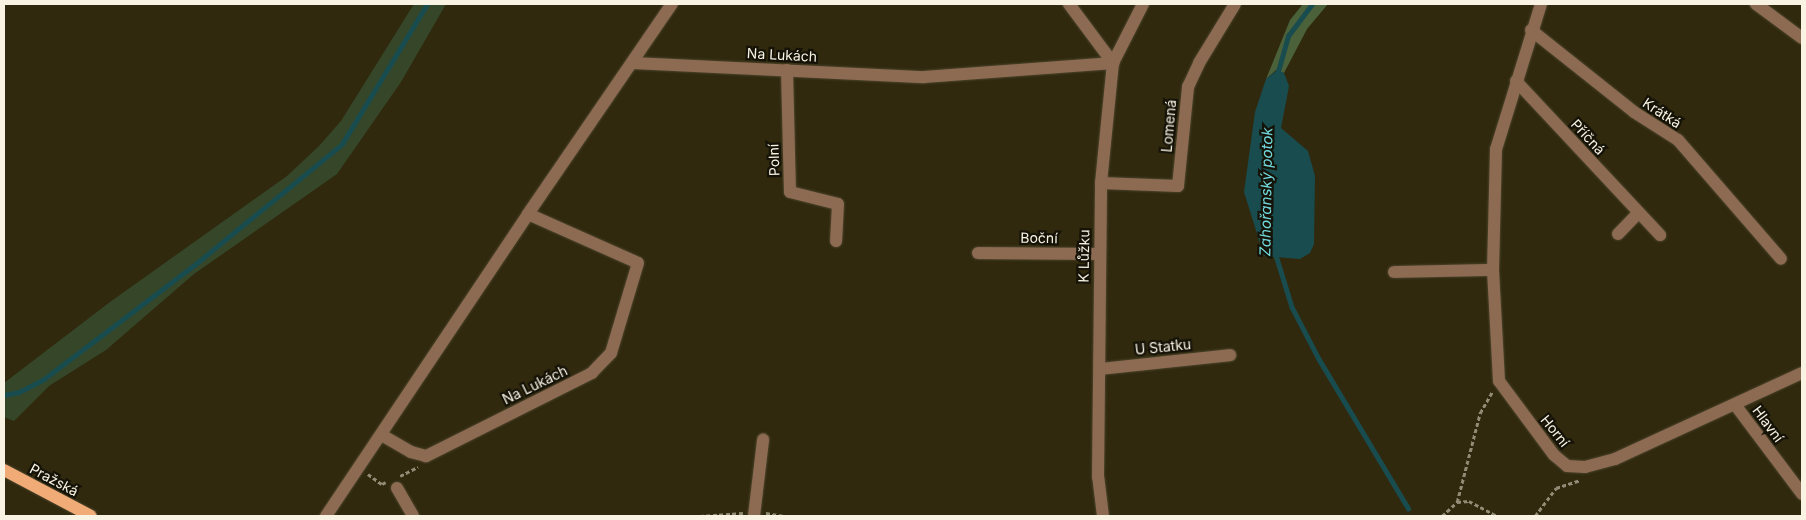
<!DOCTYPE html>
<html>
<head>
<meta charset="utf-8">
<style>
	body { margin:0 }
	#map { position:relative; width:1806px; height:520px; overflow:hidden; background:#30290e; font-family:Inter,sans-serif }
	div>[style] { position:absolute }
	[style*='--x'] { left:calc(var(--x)*1px); top:calc(var(--y)*1px); width:calc(var(--w)*1px); rotate:calc(var(--a)*1deg) }
	.green>* { inset:0; background:#364629 }
	.forest>* { inset:0; background:#4b613a }
	.water>* { inset:0; background:#194c4e }
	.stream>* { height:4.5px; margin:-2.25px; padding:0 2.25px; transform-origin:2.25px; border-radius:2.25px; background:#194c4e }
	.path>* { height:2.5px; margin-top:-1.25px; transform-origin:0; background:repeating-linear-gradient(90deg,#928c76 0 4px,transparent 0 6.5px) }
	.roads { filter:drop-shadow(0 0 1px #4c452c) drop-shadow(0 0 1px #4c452c) }
	.minor>* { height:12px; margin:-6px; padding:0 6px; transform-origin:6px; border-radius:6px; background:#8d6b52 }
	.major>* { height:12px; margin:-6px; padding:0 6px; transform-origin:6px; border-radius:6px; background:#f1ab76 }
	span { translate:-50% -50%; white-space:nowrap; text-align:center; line-height:1.15; -webkit-text-stroke:4.5px #151207; paint-order:stroke }
	.street-label { font-size:14px; color:#f8f3e3 }
	.water-label { font-size:15px; color:#71d9dd; font-style:italic }
	.frame { position:absolute; inset:0; border:5px solid #f8f3e3; pointer-events:none }
</style>
</head>
<body>
<div id="map">
	<div class="green">
		<div style="clip-path:polygon(414px 4px,446px 4px,401px 82px,337px 174px,194px 274px,106px 350px,49px 386px,14px 421px,4px 417px,4px 383px,110px 302px,287px 176px,319px 146px,341px 121px)"></div>
	</div>
	<div class="forest">
		<div style="clip-path:polygon(1303px 4px,1328px 4px,1307px 29px,1284px 73px,1276px 70px,1266px 79px,1290px 20px)"></div>
	</div>
	<div class="water">
		<div style="clip-path:polygon(1277px 70px,1284px 73px,1289px 86px,1281px 128px,1308px 151px,1315px 176px,1314px 244px,1310px 253px,1300px 259px,1264px 256px,1244px 192px,1255px 112px,1266px 79px)"></div>
	</div>
	<div class="stream">
		<div style="--x:1277;--y:75;--w:41;--a:-74.2"></div>
		<div style="--x:1288;--y:36;--w:40;--a:-53"></div>
		<div style="--x:1275;--y:252;--w:58;--a:72.8"></div>
		<div style="--x:1292;--y:307;--w:59;--a:62.6"></div>
		<div style="--x:1319;--y:359;--w:174;--a:59.1"></div>
		<div style="--x:4;--y:395;--w:15;--a:-11"></div>
		<div style="--x:19;--y:392;--w:28;--a:-27"></div>
		<div style="--x:44;--y:379;--w:193;--a:-37.2"></div>
		<div style="--x:198;--y:262;--w:186;--a:-39.3"></div>
		<div style="--x:342;--y:144;--w:164;--a:-58.7"></div>
	</div>
	<div class="path">
		<div style="--x:368;--y:474;--w:17;--a:36"></div>
		<div style="--x:382;--y:484;--w:4;--a:-27"></div>
		<div style="--x:400;--y:476;--w:20;--a:-27"></div>
		<div style="--x:1457;--y:502;--w:92;--a:-75.5"></div>
		<div style="--x:1480;--y:413;--w:24;--a:-60"></div>
		<div style="--x:766;--y:513;--w:20;--a:9"></div>
		<div style="--x:700;--y:516;--w:43;--a:-4"></div>
		<div style="--x:1442;--y:516;--w:21;--a:-43"></div>
		<div style="--x:1457;--y:502;--w:12;--a:-5"></div>
		<div style="--x:1469;--y:501;--w:32;--a:28"></div>
		<div style="--x:1535;--y:516;--w:35;--a:-53"></div>
		<div style="--x:1556;--y:488;--w:25;--a:-18"></div>
	</div>
	<div class="roads">
		<div class="minor">
			<div style="--x:1541;--y:4;--w:152;--a:107.2"></div>
			<div style="--x:1496;--y:149;--w:121;--a:91.4"></div>
			<div style="--x:1493;--y:270;--w:111;--a:86.9"></div>
			<div style="--x:1499;--y:381;--w:92;--a:53.4"></div>
			<div style="--x:1554;--y:455;--w:17;--a:40"></div>
			<div style="--x:1567;--y:466;--w:18;--a:3"></div>
			<div style="--x:1585;--y:467;--w:31;--a:-15"></div>
			<div style="--x:1615;--y:459;--w:206;--a:-24.7"></div>
			<div style="--x:1756;--y:4;--w:57;--a:36.5"></div>
			<div style="--x:1531;--y:30;--w:132;--a:38.5"></div>
			<div style="--x:1634;--y:112;--w:52;--a:32.5"></div>
			<div style="--x:1678;--y:140;--w:157;--a:49.1"></div>
			<div style="--x:633;--y:63;--w:291;--a:2.8"></div>
			<div style="--x:924;--y:77;--w:190;--a:-4.2"></div>
			<div style="--x:1113;--y:63;--w:74;--a:-126.7"></div>
			<div style="--x:787;--y:70;--w:122;--a:88.6"></div>
			<div style="--x:790;--y:192;--w:49;--a:14"></div>
			<div style="--x:838;--y:204;--w:37;--a:93"></div>
			<div style="--x:1516;--y:81;--w:211;--a:46.9"></div>
			<div style="--x:1101;--y:183;--w:77;--a:2.2"></div>
			<div style="--x:1178;--y:186;--w:100;--a:-84.2"></div>
			<div style="--x:1188;--y:87;--w:26;--a:-65"></div>
			<div style="--x:1199;--y:63;--w:69;--a:-58.6"></div>
			<div style="--x:528;--y:214;--w:255;--a:-55.6"></div>
			<div style="--x:1618;--y:234;--w:29;--a:-46"></div>
			<div style="--x:978;--y:253;--w:120;--a:0.5"></div>
			<div style="--x:1394;--y:272;--w:99;--a:-1.2"></div>
			<div style="--x:1100;--y:369;--w:131;--a:-6.1"></div>
			<div style="--x:1736;--y:406;--w:110;--a:53.1"></div>
			<div style="--x:397;--y:488;--w:32;--a:60"></div>
			<div style="--x:326;--y:516;--w:363;--a:-56.2"></div>
			<div style="--x:528;--y:214;--w:120;--a:24"></div>
			<div style="--x:638;--y:263;--w:94;--a:106.7"></div>
			<div style="--x:611;--y:353;--w:28;--a:134"></div>
			<div style="--x:592;--y:373;--w:186;--a:153.4"></div>
			<div style="--x:426;--y:456;--w:16;--a:-165"></div>
			<div style="--x:411;--y:452;--w:34;--a:-150"></div>
			<div style="--x:754;--y:516;--w:77;--a:-83.2"></div>
			<div style="--x:1103;--y:516;--w:39;--a:-97"></div>
			<div style="--x:1098;--y:477;--w:294;--a:-89.4"></div>
			<div style="--x:1101;--y:183;--w:121;--a:-84.3"></div>
			<div style="--x:1113;--y:63;--w:66;--a:-63"></div>
		</div>
		<div class="major">
			<div style="--x:4;--y:470;--w:98;--a:27.9"></div>
		</div>
	</div>
	<div class="street-label">
		<span style="left:782px;top:55px;rotate:3deg">Na Lukách</span>
		<span style="left:1662px;top:113px;rotate:33deg">Krátká</span>
		<span style="left:1169px;top:126px;rotate:-85deg">Lomená</span>
		<span style="left:1588px;top:137px;rotate:47deg">Příčná</span>
		<span style="left:774px;top:160px;rotate:-92deg">Polní</span>
		<span style="left:1039px;top:238px;rotate:1deg">Boční</span>
		<span style="left:1084px;top:256px;rotate:-89deg">K Lůžku</span>
		<span style="left:1163px;top:347px;rotate:-6deg">U Statku</span>
		<span style="left:535px;top:385px;rotate:-26deg">Na Lukách</span>
		<span style="left:1768px;top:424px;rotate:53deg">Hlavní</span>
		<span style="left:1555px;top:431px;rotate:51deg">Horní</span>
		<span style="left:54px;top:480px;rotate:28deg">Pražská</span>
	</div>
	<div class="water-label">
		<span style="left:1266px;top:192px;rotate:-89deg">Zahořanský potok</span>
	</div>
	<div class="frame"></div>
</div>
</body>
</html>
